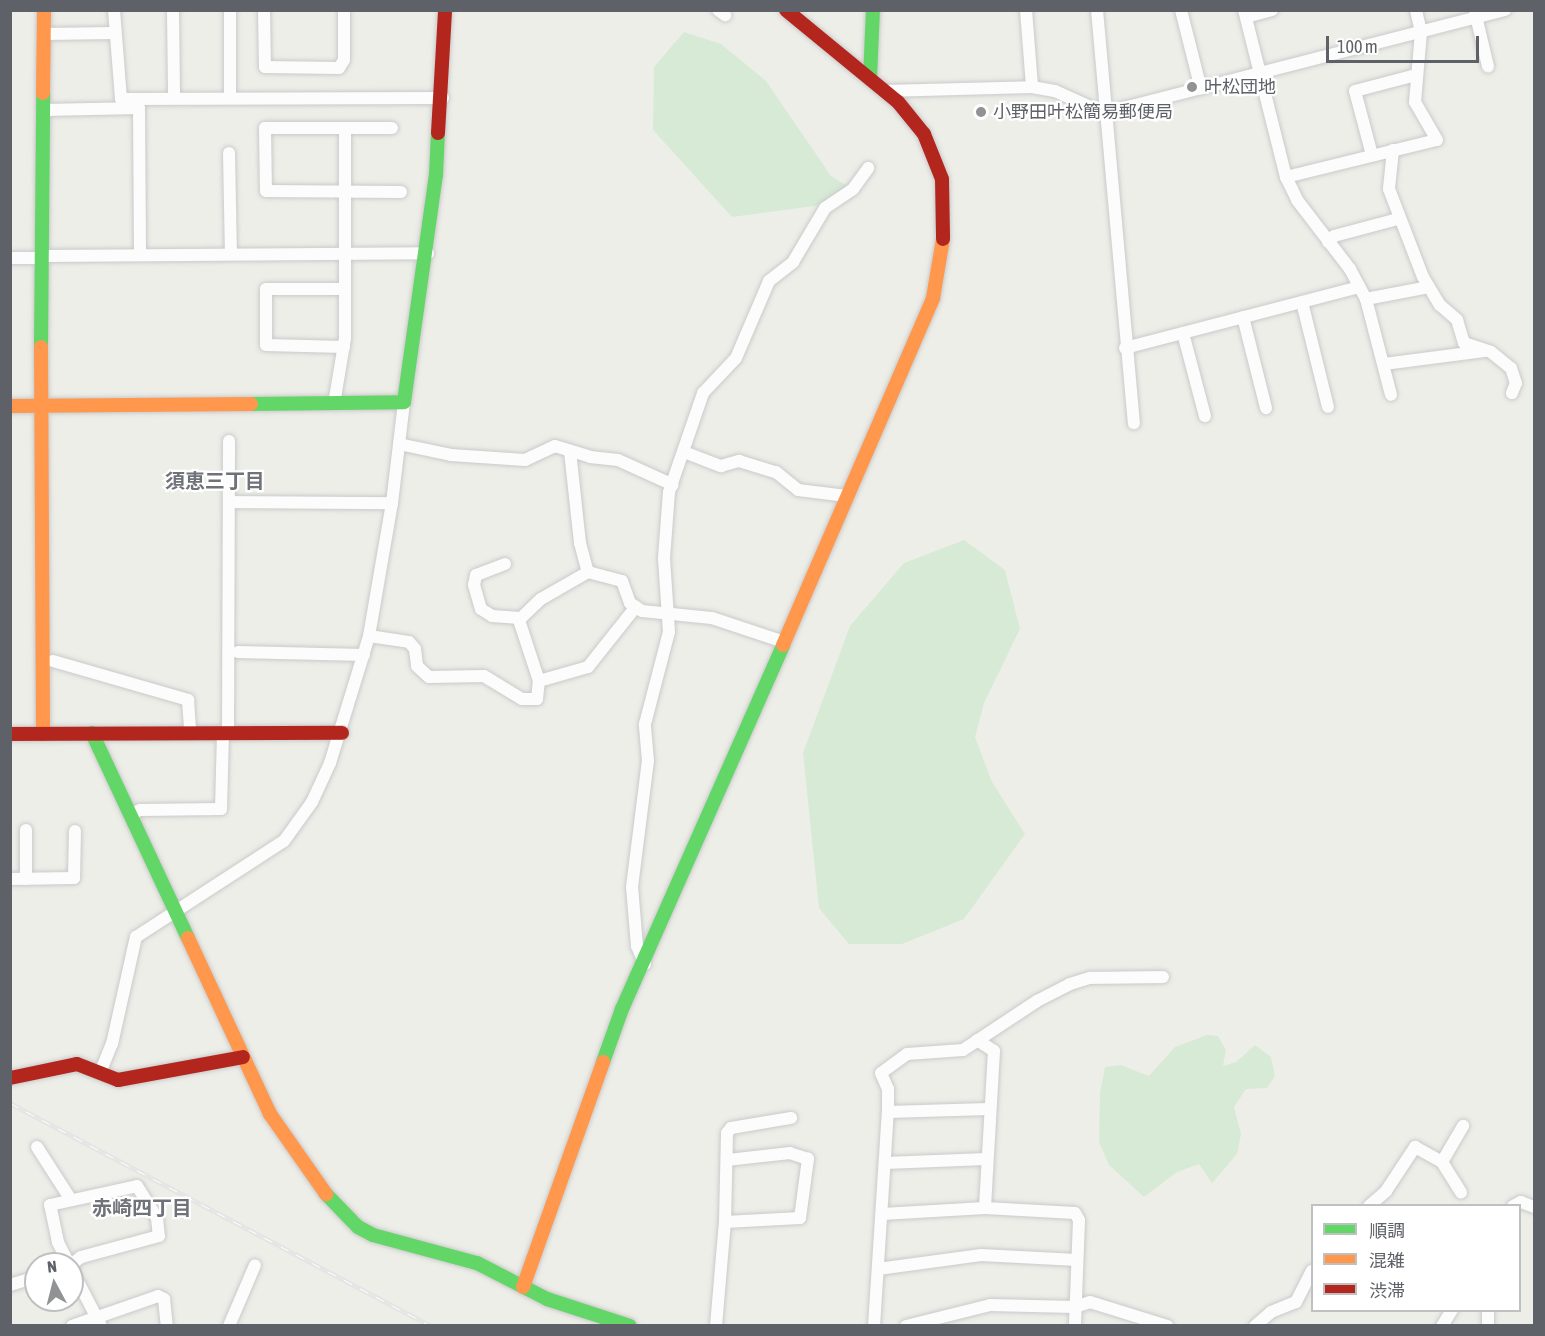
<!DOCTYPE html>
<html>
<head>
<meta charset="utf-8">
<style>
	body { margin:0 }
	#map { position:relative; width:1545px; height:1336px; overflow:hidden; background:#eeeee9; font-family:"Asap Condensed","Noto Sans JP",sans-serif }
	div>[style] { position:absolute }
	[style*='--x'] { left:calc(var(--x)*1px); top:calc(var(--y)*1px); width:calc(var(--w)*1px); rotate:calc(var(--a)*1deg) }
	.green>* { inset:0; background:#d7ead6 }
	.roads { filter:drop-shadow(0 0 2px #cacaca) drop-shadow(0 0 2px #cacaca) }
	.street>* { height:12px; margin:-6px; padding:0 6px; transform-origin:6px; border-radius:6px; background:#fcfcfc }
	.fast>* { height:14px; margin:-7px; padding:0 7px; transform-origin:7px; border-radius:7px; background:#63d668 }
	.slow>* { height:14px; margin:-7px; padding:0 7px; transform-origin:7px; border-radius:7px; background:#ff974d }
	.jam>* { height:14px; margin:-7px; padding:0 7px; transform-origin:7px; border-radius:7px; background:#b3261e }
	.rail>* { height:5px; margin-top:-2.5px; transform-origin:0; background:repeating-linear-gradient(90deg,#fff 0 9px,#e4e5e4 0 18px); box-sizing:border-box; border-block:2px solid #e4e5e4 }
	.dots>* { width:16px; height:16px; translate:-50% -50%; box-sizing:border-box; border:3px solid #fff; border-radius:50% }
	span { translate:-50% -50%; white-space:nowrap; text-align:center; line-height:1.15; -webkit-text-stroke:4.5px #fff; paint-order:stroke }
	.poi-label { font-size:18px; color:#5e6167 }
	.left { translate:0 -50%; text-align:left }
	.neighbourhood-label { font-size:20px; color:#6f7379; font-weight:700 }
	.frame { position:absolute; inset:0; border:12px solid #5e6167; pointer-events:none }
	.legend { position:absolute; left:1311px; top:1204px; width:210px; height:108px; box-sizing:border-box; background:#fff; border:2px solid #bfc0c2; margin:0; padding:8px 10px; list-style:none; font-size:18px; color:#5e6167 }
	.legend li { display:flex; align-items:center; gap:12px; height:30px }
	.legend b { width:30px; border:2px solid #bfc0c2 }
	.north { position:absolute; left:24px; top:1252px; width:60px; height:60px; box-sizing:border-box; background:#fff; border:2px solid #bfc0c2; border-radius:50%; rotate:353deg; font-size:16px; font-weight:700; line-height:24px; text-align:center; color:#5e6167 }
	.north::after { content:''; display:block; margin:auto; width:21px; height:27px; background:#909294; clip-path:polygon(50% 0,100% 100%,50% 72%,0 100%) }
	.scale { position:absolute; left:1326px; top:36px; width:153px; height:27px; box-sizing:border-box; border:3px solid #5e6167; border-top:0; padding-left:8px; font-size:18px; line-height:21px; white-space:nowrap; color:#5e6167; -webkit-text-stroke:4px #fff; paint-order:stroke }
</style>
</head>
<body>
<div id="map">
	<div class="green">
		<div style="clip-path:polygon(684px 32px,721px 44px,766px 81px,831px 176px,849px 187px,822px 205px,732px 217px,653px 130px,654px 67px)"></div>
		<div style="clip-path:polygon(964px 540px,1005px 570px,1020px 629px,984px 703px,975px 737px,992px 782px,1025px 834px,964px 919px,902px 944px,849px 944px,819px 908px,803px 753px,850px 626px,904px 563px)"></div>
		<div style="clip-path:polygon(1207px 1035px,1218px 1036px,1226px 1050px,1223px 1066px,1236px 1062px,1255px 1045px,1271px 1057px,1275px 1076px,1267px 1088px,1246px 1089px,1234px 1107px,1241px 1134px,1237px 1154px,1212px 1183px,1199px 1164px,1177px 1172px,1144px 1197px,1109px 1165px,1099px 1142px,1100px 1093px,1105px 1067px,1121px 1065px,1149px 1076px,1175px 1047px)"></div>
	</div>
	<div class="roads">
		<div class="street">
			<div style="--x:114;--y:10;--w:89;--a:85.5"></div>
			<div style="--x:121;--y:99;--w:322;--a:-0.2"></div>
			<div style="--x:173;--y:10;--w:88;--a:89.3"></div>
			<div style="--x:230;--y:10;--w:87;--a:90"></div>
			<div style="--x:264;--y:10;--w:57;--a:89"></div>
			<div style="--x:265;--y:67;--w:74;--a:0.8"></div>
			<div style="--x:339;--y:68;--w:9;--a:-58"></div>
			<div style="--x:344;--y:60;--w:50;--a:-90"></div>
			<div style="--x:718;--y:10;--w:9;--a:36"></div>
			<div style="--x:1026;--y:10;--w:77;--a:85.5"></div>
			<div style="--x:1097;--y:10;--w:415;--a:84.9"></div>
			<div style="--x:1181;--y:10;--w:81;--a:75.8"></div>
			<div style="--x:1244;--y:10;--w:172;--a:75.9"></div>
			<div style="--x:1286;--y:177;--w:25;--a:64"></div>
			<div style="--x:1297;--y:200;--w:87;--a:52.5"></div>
			<div style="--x:1350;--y:269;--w:34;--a:62"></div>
			<div style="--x:1366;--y:299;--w:99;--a:75.4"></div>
			<div style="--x:1475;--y:12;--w:56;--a:76.5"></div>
			<div style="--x:1246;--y:17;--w:27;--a:-15"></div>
			<div style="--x:44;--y:34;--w:71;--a:-0.8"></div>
			<div style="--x:884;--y:91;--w:148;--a:-1.5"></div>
			<div style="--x:1032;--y:87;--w:23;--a:10"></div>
			<div style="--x:1055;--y:91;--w:54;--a:24.2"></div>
			<div style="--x:1104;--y:113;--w:414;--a:-14.4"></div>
			<div style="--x:44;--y:110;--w:95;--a:-1.2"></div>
			<div style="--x:139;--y:108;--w:147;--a:89.6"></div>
			<div style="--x:392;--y:128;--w:127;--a:180"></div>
			<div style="--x:265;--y:128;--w:63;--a:89.1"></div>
			<div style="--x:266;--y:191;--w:135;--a:0.4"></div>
			<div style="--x:1393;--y:150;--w:39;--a:96"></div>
			<div style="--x:1389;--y:189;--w:94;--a:68.9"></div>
			<div style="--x:1423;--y:277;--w:33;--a:59"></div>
			<div style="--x:1440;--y:305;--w:23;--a:41"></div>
			<div style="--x:1457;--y:320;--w:24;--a:73"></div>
			<div style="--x:1464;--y:343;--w:28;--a:18"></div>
			<div style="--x:1491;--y:352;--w:26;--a:39"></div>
			<div style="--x:1511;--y:368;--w:16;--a:72"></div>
			<div style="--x:1516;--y:383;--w:11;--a:112"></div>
			<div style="--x:229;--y:153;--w:101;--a:88.9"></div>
			<div style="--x:1372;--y:155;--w:66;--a:-104.9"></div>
			<div style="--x:1355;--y:91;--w:63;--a:-14.7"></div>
			<div style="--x:1286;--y:177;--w:155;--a:-13.8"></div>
			<div style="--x:1437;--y:140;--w:44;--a:-120.1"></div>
			<div style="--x:1415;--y:102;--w:70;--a:-85.1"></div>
			<div style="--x:1421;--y:32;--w:23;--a:-103"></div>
			<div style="--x:1328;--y:242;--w:8;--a:-45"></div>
			<div style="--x:1334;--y:236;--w:66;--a:-14.9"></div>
			<div style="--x:44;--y:256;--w:384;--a:-0.4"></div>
			<div style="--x:10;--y:258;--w:34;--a:0"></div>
			<div style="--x:1366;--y:299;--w:64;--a:-10.8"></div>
			<div style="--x:1302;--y:302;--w:108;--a:76.1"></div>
			<div style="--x:1243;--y:317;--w:94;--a:75.8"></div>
			<div style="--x:1183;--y:333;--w:86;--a:75.2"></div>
			<div style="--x:344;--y:347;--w:78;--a:-178.5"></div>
			<div style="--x:266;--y:345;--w:56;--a:-90"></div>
			<div style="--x:266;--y:289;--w:79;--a:0"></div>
			<div style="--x:1125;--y:348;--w:242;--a:-14.6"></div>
			<div style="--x:1384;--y:364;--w:101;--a:-7.4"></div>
			<div style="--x:334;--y:404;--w:67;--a:-80.5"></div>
			<div style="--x:345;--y:338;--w:209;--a:-90"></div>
			<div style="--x:399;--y:444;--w:53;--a:11.9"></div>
			<div style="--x:451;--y:455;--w:74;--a:3.9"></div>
			<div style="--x:525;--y:460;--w:33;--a:-25"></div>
			<div style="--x:555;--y:446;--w:37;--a:17"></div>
			<div style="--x:590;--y:457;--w:28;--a:6"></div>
			<div style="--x:618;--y:460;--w:60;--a:24.4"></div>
			<div style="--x:570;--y:451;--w:93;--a:83.8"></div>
			<div style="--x:580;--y:543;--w:30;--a:75"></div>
			<div style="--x:684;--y:452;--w:40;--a:21"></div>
			<div style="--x:721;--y:466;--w:19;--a:-16"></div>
			<div style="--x:739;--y:461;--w:39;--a:17"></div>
			<div style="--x:776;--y:472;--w:28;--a:39"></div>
			<div style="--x:798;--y:490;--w:49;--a:7"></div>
			<div style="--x:229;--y:502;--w:163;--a:0.4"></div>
			<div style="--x:505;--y:564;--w:31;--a:159"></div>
			<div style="--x:476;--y:575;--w:10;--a:101"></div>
			<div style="--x:474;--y:585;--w:25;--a:74"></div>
			<div style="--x:481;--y:609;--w:13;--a:32"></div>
			<div style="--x:492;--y:616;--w:28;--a:4"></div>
			<div style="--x:369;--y:636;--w:40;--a:8.5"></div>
			<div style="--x:409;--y:642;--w:9;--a:49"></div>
			<div style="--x:415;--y:649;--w:17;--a:83"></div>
			<div style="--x:417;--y:666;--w:16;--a:43"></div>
			<div style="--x:429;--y:677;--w:55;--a:-1"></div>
			<div style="--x:484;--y:676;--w:44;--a:31.2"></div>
			<div style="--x:522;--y:699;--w:15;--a:0"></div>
			<div style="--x:537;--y:699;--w:18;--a:-84"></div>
			<div style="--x:539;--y:681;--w:64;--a:-108.2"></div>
			<div style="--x:519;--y:620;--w:30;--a:-44"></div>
			<div style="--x:541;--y:599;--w:54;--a:-29.9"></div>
			<div style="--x:588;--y:572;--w:35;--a:15"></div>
			<div style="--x:622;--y:581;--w:23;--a:70"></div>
			<div style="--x:630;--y:603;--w:14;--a:34"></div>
			<div style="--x:642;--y:611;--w:70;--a:5.7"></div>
			<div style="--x:712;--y:618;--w:76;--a:18.4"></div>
			<div style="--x:238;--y:652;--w:126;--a:1.4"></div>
			<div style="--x:53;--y:661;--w:141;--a:16.1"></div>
			<div style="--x:188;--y:700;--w:32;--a:86"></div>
			<div style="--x:539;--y:681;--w:51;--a:-15.9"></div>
			<div style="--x:588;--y:667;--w:75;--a:-51.5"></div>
			<div style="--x:228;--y:732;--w:291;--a:-89.8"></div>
			<div style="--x:130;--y:815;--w:11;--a:-27"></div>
			<div style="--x:140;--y:810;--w:81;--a:-0.7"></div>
			<div style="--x:221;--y:809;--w:77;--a:-88.5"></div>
			<div style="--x:26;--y:830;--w:49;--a:90"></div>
			<div style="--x:10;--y:879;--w:64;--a:-0.9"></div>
			<div style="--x:74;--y:878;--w:47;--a:-88.8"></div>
			<div style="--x:645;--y:964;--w:20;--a:-114"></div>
			<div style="--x:637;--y:946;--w:59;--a:-94.8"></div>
			<div style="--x:632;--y:887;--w:127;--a:-82.8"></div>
			<div style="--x:648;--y:761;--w:37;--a:-95"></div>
			<div style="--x:645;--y:724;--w:95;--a:-75.4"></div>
			<div style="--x:669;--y:632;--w:74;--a:-93.9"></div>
			<div style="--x:664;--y:558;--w:66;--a:-85.7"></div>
			<div style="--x:669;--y:492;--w:105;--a:-71"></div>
			<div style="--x:703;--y:393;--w:48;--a:-46.7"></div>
			<div style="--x:736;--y:358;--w:84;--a:-66.8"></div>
			<div style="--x:769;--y:281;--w:31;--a:-38"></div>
			<div style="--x:793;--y:262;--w:63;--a:-59.3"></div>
			<div style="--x:825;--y:208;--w:34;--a:-34"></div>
			<div style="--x:853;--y:189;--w:26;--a:-54"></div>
			<div style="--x:977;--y:1040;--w:20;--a:33"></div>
			<div style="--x:994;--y:1051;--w:157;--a:93.3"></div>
			<div style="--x:100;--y:1073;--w:31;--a:-68"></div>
			<div style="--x:112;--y:1044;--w:110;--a:-77.4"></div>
			<div style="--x:136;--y:937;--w:176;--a:-33"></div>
			<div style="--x:284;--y:841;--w:48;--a:-54.3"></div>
			<div style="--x:312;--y:802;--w:43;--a:-65.2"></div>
			<div style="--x:330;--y:763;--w:133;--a:-72.9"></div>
			<div style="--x:369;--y:636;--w:135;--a:-80.2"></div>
			<div style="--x:392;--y:503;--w:102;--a:-83.2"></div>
			<div style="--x:888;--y:1112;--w:100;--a:-1.7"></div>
			<div style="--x:37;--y:1147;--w:63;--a:57.3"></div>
			<div style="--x:1442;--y:1162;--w:42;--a:-59.7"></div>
			<div style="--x:885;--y:1163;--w:101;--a:-2.3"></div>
			<div style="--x:1369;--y:1206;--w:23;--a:-41"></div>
			<div style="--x:1386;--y:1191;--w:53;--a:-56.6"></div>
			<div style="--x:1415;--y:1147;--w:31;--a:29"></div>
			<div style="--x:1442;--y:1162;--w:36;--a:58"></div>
			<div style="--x:1513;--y:1206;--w:9;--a:-27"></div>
			<div style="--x:1521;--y:1202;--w:14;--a:21"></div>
			<div style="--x:882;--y:1214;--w:103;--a:-3.3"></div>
			<div style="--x:985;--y:1208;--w:90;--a:3.2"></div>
			<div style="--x:1075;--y:1213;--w:8;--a:60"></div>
			<div style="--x:1079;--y:1220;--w:106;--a:92.2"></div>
			<div style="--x:725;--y:1222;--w:75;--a:-3.1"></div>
			<div style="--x:800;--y:1218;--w:60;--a:-82.3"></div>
			<div style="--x:808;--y:1159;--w:19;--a:-162"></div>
			<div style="--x:790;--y:1153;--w:62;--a:173.6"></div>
			<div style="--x:69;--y:1264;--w:25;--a:-117"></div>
			<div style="--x:58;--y:1242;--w:38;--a:-102"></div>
			<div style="--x:50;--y:1205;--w:89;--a:-12.3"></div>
			<div style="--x:137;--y:1186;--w:38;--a:58"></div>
			<div style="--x:157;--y:1218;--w:18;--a:84"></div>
			<div style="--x:159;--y:1236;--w:81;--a:164.9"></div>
			<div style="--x:81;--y:1257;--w:11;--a:142"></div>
			<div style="--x:878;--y:1269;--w:104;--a:-7.7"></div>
			<div style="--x:981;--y:1255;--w:96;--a:3"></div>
			<div style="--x:72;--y:1270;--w:63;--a:62.6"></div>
			<div style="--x:10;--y:1285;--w:27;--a:-17"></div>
			<div style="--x:72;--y:1326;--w:91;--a:-19.2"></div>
			<div style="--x:158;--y:1296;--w:7;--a:27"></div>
			<div style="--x:164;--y:1299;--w:27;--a:84"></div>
			<div style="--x:229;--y:1326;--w:66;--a:-66.9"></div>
			<div style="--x:716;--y:1326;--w:104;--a:-85.1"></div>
			<div style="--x:725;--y:1222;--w:89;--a:-88.7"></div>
			<div style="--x:727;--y:1133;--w:6;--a:-51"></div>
			<div style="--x:731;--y:1128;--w:61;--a:-9.5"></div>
			<div style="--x:874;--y:1326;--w:214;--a:-86.3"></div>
			<div style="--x:888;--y:1112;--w:23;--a:-90"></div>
			<div style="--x:888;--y:1089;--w:17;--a:-114"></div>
			<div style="--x:881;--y:1073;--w:32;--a:-36"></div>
			<div style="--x:907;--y:1054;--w:56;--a:-4.1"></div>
			<div style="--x:963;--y:1050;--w:89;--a:-33.5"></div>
			<div style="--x:1037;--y:1001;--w:37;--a:-27"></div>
			<div style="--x:1070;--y:984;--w:21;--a:-17"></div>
			<div style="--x:1090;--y:978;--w:73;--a:-0.8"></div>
			<div style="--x:906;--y:1326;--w:87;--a:-14"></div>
			<div style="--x:990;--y:1305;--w:85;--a:1.3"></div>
			<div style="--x:1075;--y:1307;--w:16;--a:-18"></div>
			<div style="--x:1090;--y:1302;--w:81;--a:17.3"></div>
			<div style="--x:1255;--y:1326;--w:21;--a:-41"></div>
			<div style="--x:1271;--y:1312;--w:27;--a:-22"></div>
			<div style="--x:1296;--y:1302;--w:35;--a:-63"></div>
			<div style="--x:1442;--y:1326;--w:19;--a:-58"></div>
			<div style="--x:1488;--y:1326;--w:16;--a:-90"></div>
		</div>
		<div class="fast">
			<div style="--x:870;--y:78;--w:68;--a:-87.5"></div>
			<div style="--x:41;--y:347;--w:254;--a:-89.5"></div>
			<div style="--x:251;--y:404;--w:153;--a:-0.7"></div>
			<div style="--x:404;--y:402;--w:229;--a:-82"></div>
			<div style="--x:436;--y:175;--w:42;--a:-87.3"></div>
			<div style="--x:92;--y:733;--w:226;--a:64.9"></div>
			<div style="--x:603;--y:1062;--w:56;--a:-70.3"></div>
			<div style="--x:622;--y:1009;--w:398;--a:-66.1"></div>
			<div style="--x:326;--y:1194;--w:46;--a:45.9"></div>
			<div style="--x:358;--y:1227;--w:17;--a:28"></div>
			<div style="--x:373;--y:1235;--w:108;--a:15.1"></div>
			<div style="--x:477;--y:1263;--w:79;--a:27.2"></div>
			<div style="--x:547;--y:1299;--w:87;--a:18"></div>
		</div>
		<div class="slow">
			<div style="--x:43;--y:93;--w:83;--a:-89.3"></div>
			<div style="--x:41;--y:347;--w:387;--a:89.7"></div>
			<div style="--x:10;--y:406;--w:241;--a:-0.5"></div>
			<div style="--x:783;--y:645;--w:378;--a:-66.6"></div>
			<div style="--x:933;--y:298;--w:60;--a:-80.4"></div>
			<div style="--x:188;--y:938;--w:194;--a:65"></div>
			<div style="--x:270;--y:1114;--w:98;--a:55"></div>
			<div style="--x:523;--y:1287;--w:239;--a:-70.4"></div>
		</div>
		<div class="jam">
			<div style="--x:786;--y:10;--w:145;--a:39.4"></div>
			<div style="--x:898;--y:102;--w:41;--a:50.9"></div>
			<div style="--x:924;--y:134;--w:48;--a:68.2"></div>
			<div style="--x:942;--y:179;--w:60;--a:89"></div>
			<div style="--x:438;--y:133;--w:123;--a:-86.7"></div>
			<div style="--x:10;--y:734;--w:332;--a:-0.2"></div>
			<div style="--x:10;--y:1078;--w:68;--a:-11.8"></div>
			<div style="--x:77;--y:1064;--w:44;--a:21.3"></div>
			<div style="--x:118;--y:1080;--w:127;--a:-10.4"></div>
		</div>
	</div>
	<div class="rail">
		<div style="--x:10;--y:1103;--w:476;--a:27.9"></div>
	</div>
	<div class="dots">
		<div style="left:1192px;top:87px;background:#909294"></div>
		<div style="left:981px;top:112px;background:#909294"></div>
	</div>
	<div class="poi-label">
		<span class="left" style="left:1204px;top:87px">叶松団地</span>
		<span class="left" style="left:993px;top:112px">小野田叶松簡易郵便局</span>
	</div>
	<div class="neighbourhood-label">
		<span style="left:215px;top:480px">須恵三丁目</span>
		<span style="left:142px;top:1207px">赤崎四丁目</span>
	</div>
	<div class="frame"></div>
	<ul class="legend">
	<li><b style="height:8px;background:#63d668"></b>順調</li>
	<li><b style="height:8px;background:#ff974d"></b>混雑</li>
	<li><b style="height:8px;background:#b3261e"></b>渋滞</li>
	</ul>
	<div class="north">N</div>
	<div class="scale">100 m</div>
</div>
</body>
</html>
